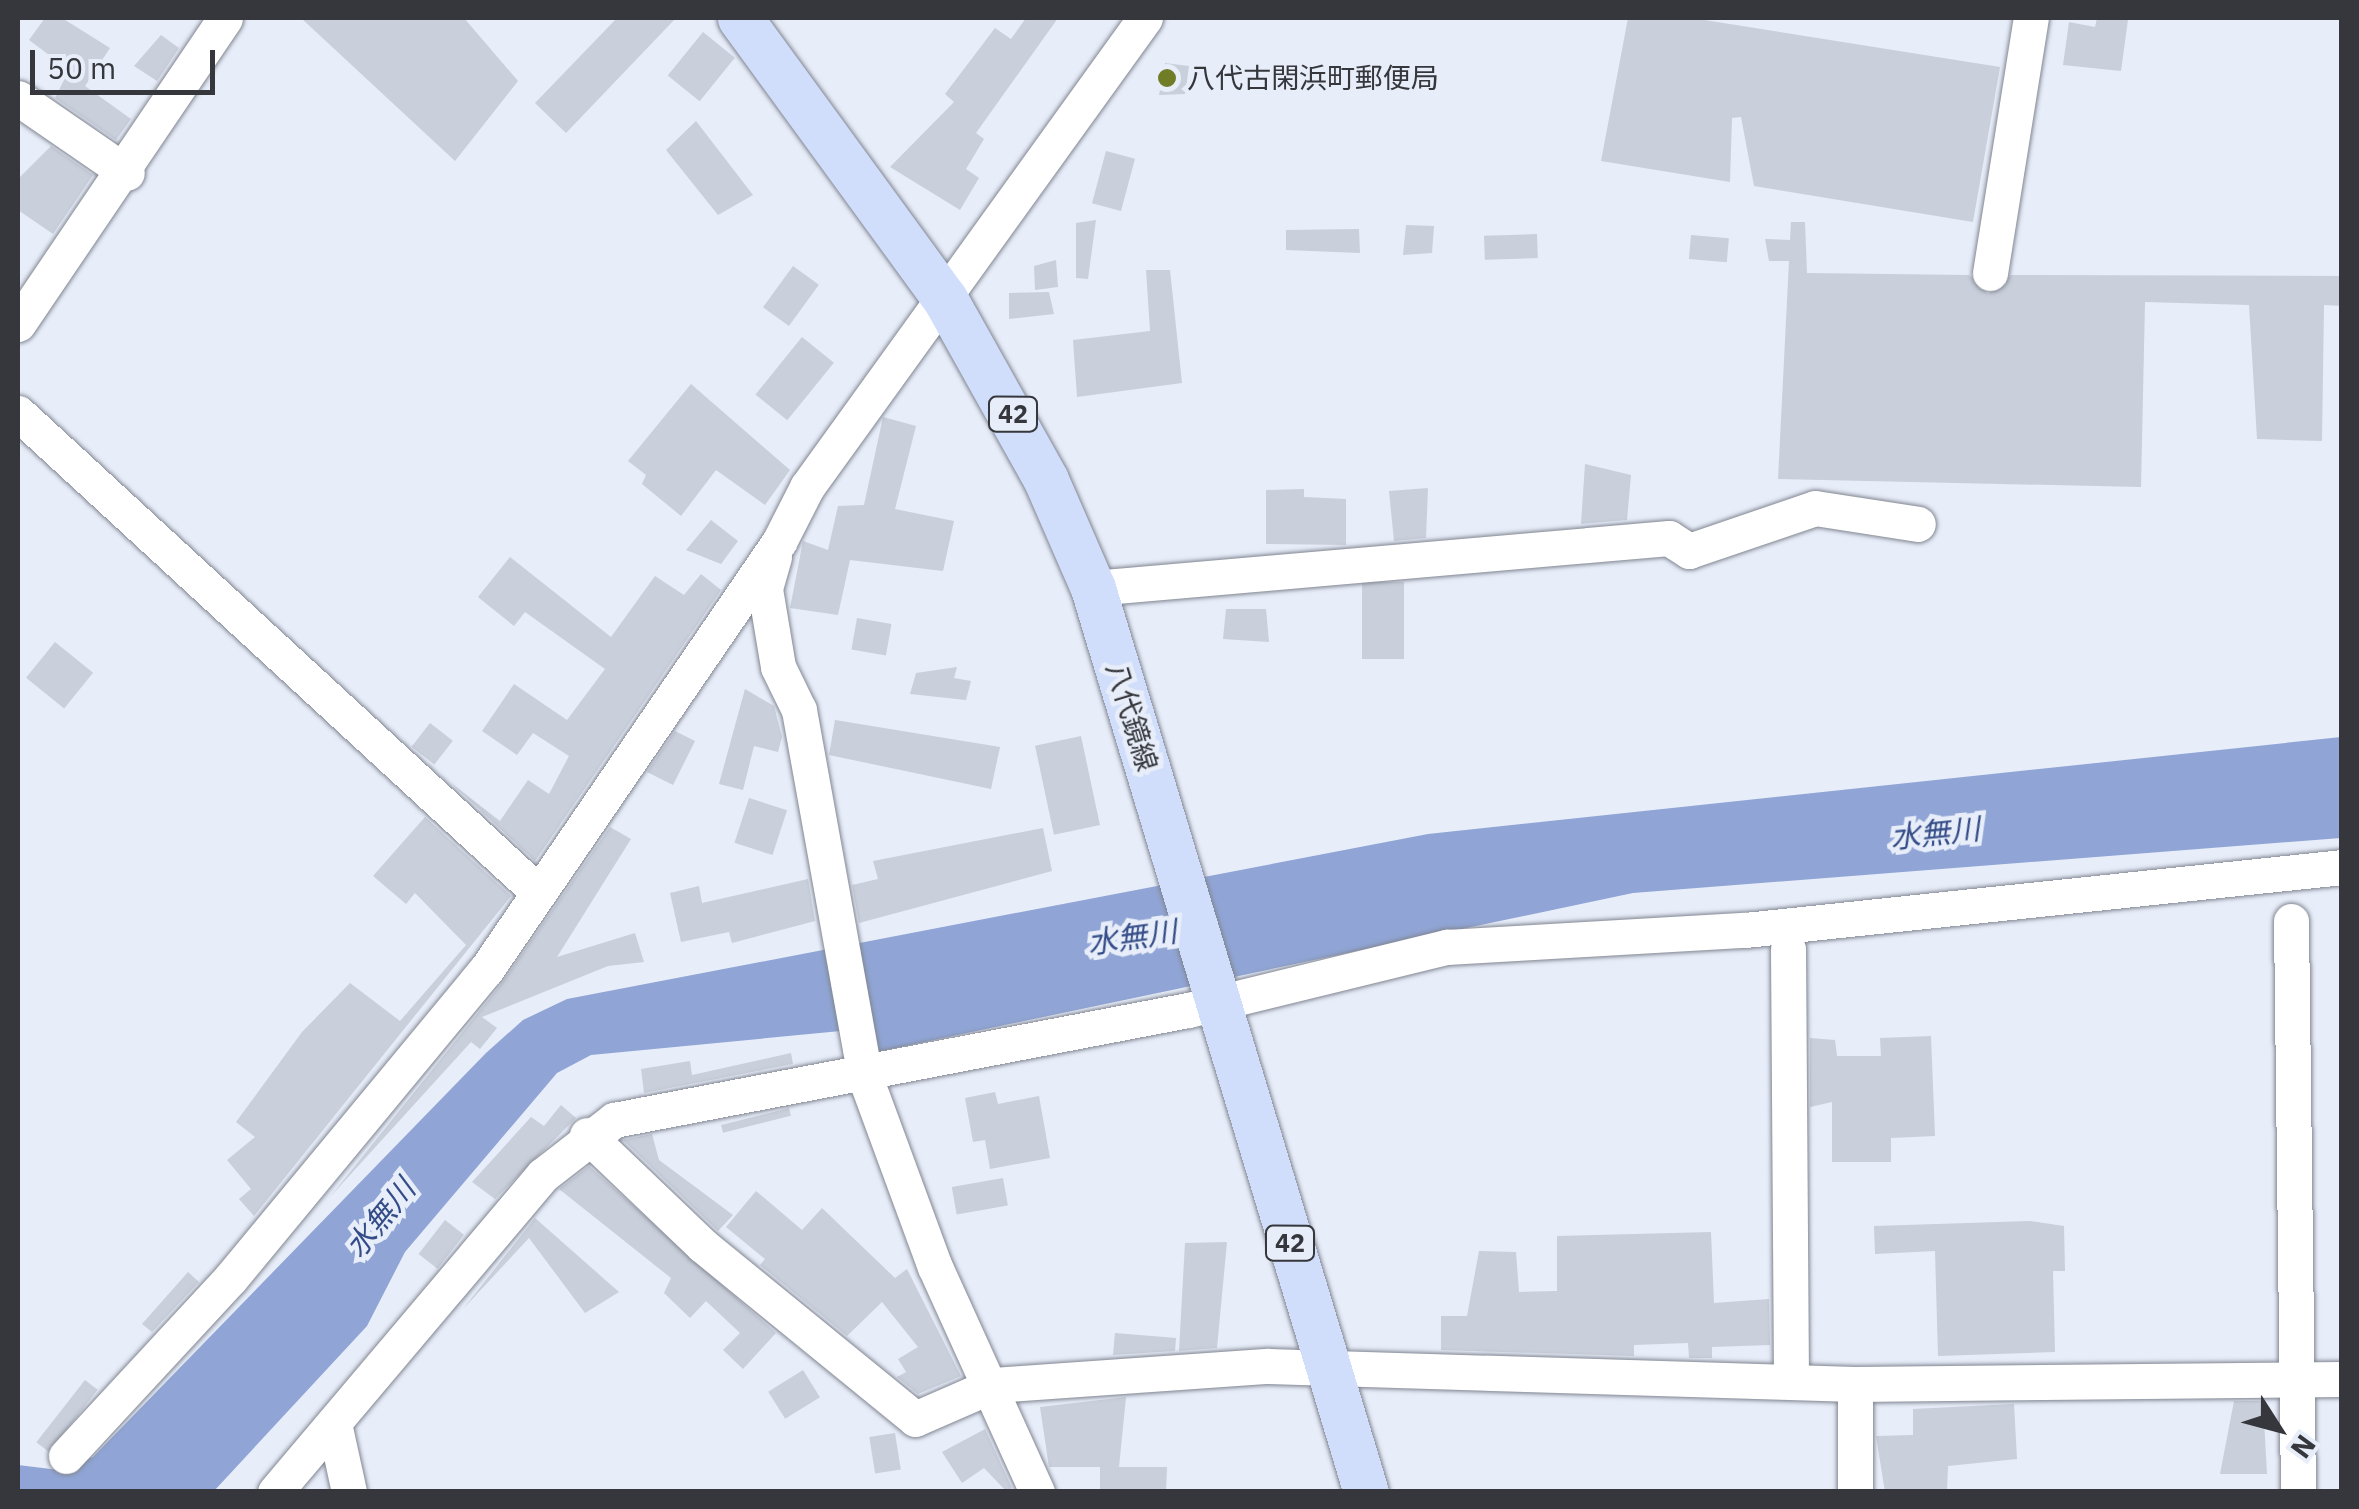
<!DOCTYPE html>
<html>
<head>
<meta charset="utf-8">
<style>
	body { margin:0 }
	#map { position:relative; width:2359px; height:1509px; overflow:hidden; background:#e7edf9; font-family:"IBM Plex Sans","Noto Sans JP",sans-serif }
	div>[style] { position:absolute }
	[style*='--x'] { left:calc(var(--x)*1px); top:calc(var(--y)*1px); width:calc(var(--w)*1px); rotate:calc(var(--a)*1deg) }
	.water>* { inset:0; background:#90a5d5 }
	.building>* { inset:0; background:#c9cfdb; transform-origin:0 0 }
	.roads { filter:drop-shadow(0 0 2px #818691) drop-shadow(0 0 2px #818691) }
	.minor>* { height:35px; margin:-17.5px; padding:0 17.5px; transform-origin:17.5px; border-radius:17.5px; background:#fff }
	.major>* { height:45px; margin:-22.5px; padding:0 22.5px; transform-origin:22.5px; border-radius:22.5px; background:#d1defb }
	.dots>* { width:28px; height:28px; translate:-50% -50%; box-sizing:border-box; border:5px solid #e7edf9; border-radius:50% }
	span { translate:-50% -50%; white-space:nowrap; text-align:center; line-height:1.15; -webkit-text-stroke:9px #e7edf9; paint-order:stroke }
	.shield-label span { padding:2px 8px; background:#e7edf9; border:2px solid; border-radius:8px; -webkit-text-stroke-width:0 }
	.shield-label { font-size:25px; color:#35373c; font-weight:700 }
	.poi-label { font-size:28px; color:#35373c }
	.left { translate:0 -50%; text-align:left }
	.street-label { font-size:28px; color:#35373c }
	.water-label { font-size:30px; color:#344c87; font-style:italic }
	.frame { position:absolute; inset:0; border:20px solid #35373c; pointer-events:none }
	.north { position:absolute; left:2229px; top:1379px; width:100px; height:100px; -webkit-text-stroke:8px #e7edf9; paint-order:stroke; rotate:126deg; font-size:28px; font-weight:700; line-height:40px; text-align:center; color:#35373c }
	.north::after { content:''; display:block; margin:auto; width:35px; height:45px; background:#35373c; clip-path:polygon(50% 0,100% 100%,50% 72%,0 100%) }
	.scale { position:absolute; left:30px; top:50px; width:185px; height:45px; box-sizing:border-box; border:5px solid #35373c; border-top:0; padding-left:12px; font-size:30px; line-height:35px; white-space:nowrap; color:#35373c; -webkit-text-stroke:8px #e7edf9; paint-order:stroke }
</style>
</head>
<body>
<div id="map">
	<div class="water">
		<div style="clip-path:polygon(2341px 737px,2341px 838px,1633px 893px,877px 1052px,872px 1028px,591px 1055px,557px 1073px,405px 1252px,367px 1326px,214px 1491px,18px 1491px,18px 1465px,59px 1470px,93px 1457px,486px 1053px,523px 1020px,567px 999px,1428px 834px)"></div>
	</div>
	<div class="building">
		<div style="clip-path:polygon(45px 18px,62px 18px,110px 48px,85px 86px,131px 119px,116px 140px,55px 98px,69px 70px,29px 40px)"></div>
		<div style="clip-path:polygon(301px 18px,464px 18px,518px 81px,455px 161px)"></div>
		<div style="clip-path:polygon(617px 18px,676px 18px,566px 133px,535px 103px)"></div>
		<div style="clip-path:polygon(1026px 18px,1058px 18px,976px 133px,984px 139px,966px 169px,979px 178px,960px 210px,890px 167px,954px 102px,945px 94px,995px 28px,1011px 39px)"></div>
		<div style="clip-path:polygon(1628px 18px,1692px 18px,2000px 67px,1973px 222px,1754px 186px,1741px 117px,1732px 118px,1730px 182px,1601px 161px)"></div>
		<div style="clip-path:polygon(2097px 18px,2128px 20px,2121px 71px,2063px 65px,2069px 22px,2095px 27px)"></div>
		<div style="left:703px;top:32px;width:41px;height:56px;rotate:39deg"></div>
		<div style="clip-path:polygon(161px 35px,179px 48px,157px 81px,134px 66px)"></div>
		<div style="clip-path:polygon(1165px 63px,1189px 66px,1185px 94px,1159px 95px)"></div>
		<div style="clip-path:polygon(696px 121px,753px 195px,718px 215px,666px 150px)"></div>
		<div style="clip-path:polygon(51px 146px,93px 175px,53px 234px,18px 210px,18px 179px)"></div>
		<div style="left:1106px;top:151px;width:30px;height:54px;rotate:15deg"></div>
		<div style="clip-path:polygon(1096px 220px,1088px 279px,1076px 278px,1076px 223px)"></div>
		<div style="clip-path:polygon(1791px 222px,1805px 222px,1807px 273px,1969px 275px,1988px 294px,2011px 275px,2342px 276px,2342px 306px,2324px 305px,2322px 441px,2257px 439px,2249px 305px,2145px 302px,2141px 487px,1778px 479px,1789px 261px,1769px 261px,1765px 239px,1790px 240px)"></div>
		<div style="clip-path:polygon(1406px 225px,1434px 226px,1432px 253px,1403px 255px)"></div>
		<div style="clip-path:polygon(1359px 229px,1360px 253px,1286px 250px,1286px 230px)"></div>
		<div style="left:1537px;top:234px;width:24px;height:53px;rotate:88deg"></div>
		<div style="left:1691px;top:235px;width:38px;height:24px;rotate:5deg"></div>
		<div style="clip-path:polygon(1056px 260px,1058px 287px,1035px 290px,1034px 266px)"></div>
		<div style="left:793px;top:266px;width:32px;height:51px;rotate:36deg"></div>
		<div style="clip-path:polygon(1146px 270px,1170px 270px,1182px 383px,1077px 397px,1073px 340px,1150px 331px)"></div>
		<div style="clip-path:polygon(1049px 292px,1054px 314px,1009px 319px,1009px 293px)"></div>
		<div style="left:802px;top:337px;width:41px;height:74px;rotate:39deg"></div>
		<div style="clip-path:polygon(691px 384px,790px 470px,765px 505px,716px 470px,681px 516px,642px 484px,646px 475px,628px 461px)"></div>
		<div style="clip-path:polygon(883px 417px,916px 426px,895px 509px,954px 521px,943px 571px,850px 560px,838px 615px,790px 608px,803px 541px,828px 550px,838px 506px,864px 505px)"></div>
		<div style="clip-path:polygon(1585px 464px,1631px 475px,1627px 520px,1581px 524px)"></div>
		<div style="clip-path:polygon(1428px 488px,1426px 538px,1394px 541px,1389px 491px)"></div>
		<div style="clip-path:polygon(1304px 489px,1304px 497px,1346px 499px,1346px 545px,1266px 544px,1266px 490px)"></div>
		<div style="clip-path:polygon(711px 520px,738px 541px,721px 564px,686px 550px)"></div>
		<div style="clip-path:polygon(510px 557px,611px 637px,655px 576px,684px 595px,701px 574px,721px 590px,535px 861px,451px 783px,500px 821px,528px 780px,549px 794px,569px 756px,533px 733px,517px 755px,482px 731px,514px 684px,567px 720px,605px 669px,525px 612px,514px 626px,478px 597px)"></div>
		<div style="left:1404px;top:582px;width:77px;height:42px;rotate:90deg"></div>
		<div style="clip-path:polygon(1226px 609px,1266px 609px,1269px 642px,1223px 639px)"></div>
		<div style="left:857px;top:618px;width:35px;height:32px;rotate:10deg"></div>
		<div style="left:55px;top:642px;width:49px;height:46px;rotate:39deg"></div>
		<div style="clip-path:polygon(957px 667px,954px 678px,971px 681px,966px 700px,910px 694px,916px 673px)"></div>
		<div style="clip-path:polygon(745px 689px,774px 706px,782px 737px,778px 752px,754px 746px,743px 790px,719px 784px)"></div>
		<div style="clip-path:polygon(835px 720px,1000px 747px,991px 789px,829px 755px)"></div>
		<div style="left:430px;top:723px;width:29px;height:30px;rotate:38deg"></div>
		<div style="clip-path:polygon(675px 731px,695px 741px,673px 785px,647px 772px)"></div>
		<div style="left:1081px;top:736px;width:91px;height:47px;rotate:78deg"></div>
		<div style="left:749px;top:798px;width:40px;height:47px;rotate:18deg"></div>
		<div style="clip-path:polygon(425px 817px,511px 896px,254px 1216px,239px 1199px,251px 1189px,227px 1160px,255px 1137px,236px 1122px,302px 1032px,350px 983px,400px 1021px,466px 945px,415px 893px,406px 904px,373px 876px)"></div>
		<div style="clip-path:polygon(610px 827px,631px 839px,557px 957px,635px 933px,644px 962px,608px 966px,482px 1017px,497px 1028px,480px 1049px,471px 1042px,330px 1197px,502px 983px)"></div>
		<div style="clip-path:polygon(1043px 828px,1052px 871px,859px 923px,852px 885px,878px 879px,873px 861px)"></div>
		<div style="clip-path:polygon(808px 879px,815px 921px,732px 943px,729px 932px,681px 942px,670px 893px,699px 886px,702px 903px)"></div>
		<div style="clip-path:polygon(1931px 1036px,1935px 1136px,1891px 1138px,1891px 1162px,1832px 1162px,1832px 1102px,1810px 1107px,1810px 1038px,1835px 1040px,1837px 1056px,1881px 1056px,1880px 1038px)"></div>
		<div style="clip-path:polygon(791px 1053px,793px 1064px,644px 1093px,641px 1069px,690px 1061px,692px 1075px)"></div>
		<div style="clip-path:polygon(995px 1092px,998px 1104px,1039px 1096px,1050px 1158px,990px 1169px,985px 1140px,973px 1142px,965px 1098px)"></div>
		<div style="clip-path:polygon(561px 1105px,576px 1118px,495px 1199px,472px 1182px,531px 1117px,544px 1126px)"></div>
		<div style="left:789px;top:1108px;width:8px;height:70px;rotate:76deg"></div>
		<div style="clip-path:polygon(652px 1134px,659px 1160px,733px 1215px,718px 1231px,623px 1140px)"></div>
		<div style="clip-path:polygon(589px 1166px,776px 1333px,743px 1369px,723px 1350px,740px 1333px,706px 1301px,690px 1318px,664px 1293px,671px 1278px,559px 1189px)"></div>
		<div style="left:1003px;top:1178px;width:28px;height:52px;rotate:80deg"></div>
		<div style="clip-path:polygon(756px 1191px,802px 1230px,822px 1208px,895px 1278px,907px 1269px,961px 1376px,918px 1394px,897px 1377px,906px 1372px,898px 1359px,918px 1347px,882px 1302px,847px 1336px,760px 1265px,765px 1259px,726px 1227px)"></div>
		<div style="clip-path:polygon(535px 1218px,619px 1292px,585px 1313px,529px 1238px,463px 1309px)"></div>
		<div style="left:445px;top:1220px;width:24px;height:43px;rotate:38deg"></div>
		<div style="clip-path:polygon(2030px 1221px,2064px 1226px,2065px 1271px,2053px 1271px,2055px 1352px,1938px 1356px,1935px 1251px,1875px 1254px,1874px 1226px)"></div>
		<div style="clip-path:polygon(1711px 1232px,1714px 1303px,1769px 1299px,1770px 1345px,1712px 1347px,1712px 1358px,1689px 1358px,1688px 1343px,1634px 1345px,1634px 1356px,1441px 1350px,1441px 1316px,1467px 1316px,1479px 1251px,1516px 1252px,1519px 1292px,1557px 1291px,1557px 1236px)"></div>
		<div style="clip-path:polygon(1227px 1242px,1217px 1348px,1179px 1351px,1185px 1243px)"></div>
		<div style="clip-path:polygon(188px 1272px,199px 1282px,152px 1332px,142px 1324px)"></div>
		<div style="clip-path:polygon(1115px 1333px,1176px 1338px,1175px 1351px,1113px 1355px)"></div>
		<div style="left:803px;top:1370px;width:32px;height:41px;rotate:58deg"></div>
		<div style="left:85px;top:1380px;width:16px;height:79px;rotate:38deg"></div>
		<div style="clip-path:polygon(1126px 1397px,1119px 1467px,1167px 1467px,1166px 1492px,1100px 1492px,1100px 1467px,1049px 1467px,1040px 1407px)"></div>
		<div style="clip-path:polygon(2234px 1401px,2263px 1401px,2267px 1474px,2220px 1474px)"></div>
		<div style="clip-path:polygon(2014px 1404px,2017px 1459px,1948px 1466px,1947px 1492px,1885px 1492px,1876px 1436px,1913px 1435px,1913px 1409px)"></div>
		<div style="clip-path:polygon(985px 1429px,1012px 1488px,1007px 1492px,984px 1468px,962px 1483px,942px 1452px)"></div>
		<div style="left:895px;top:1433px;width:37px;height:26px;rotate:81deg"></div>
	</div>
	<div class="roads">
		<div class="minor">
			<div style="--x:18;--y:98;--w:132;--a:34.5"></div>
			<div style="--x:1990;--y:273;--w:258;--a:-80.9"></div>
			<div style="--x:18;--y:324;--w:369;--a:-55.9"></div>
			<div style="--x:18;--y:413;--w:707;--a:42.65"></div>
			<div style="--x:774;--y:557;--w:33;--a:106"></div>
			<div style="--x:765;--y:589;--w:79;--a:80.5"></div>
			<div style="--x:778;--y:667;--w:48;--a:64"></div>
			<div style="--x:799;--y:710;--w:373;--a:79.8"></div>
			<div style="--x:865;--y:1077;--w:202;--a:69.8"></div>
			<div style="--x:935;--y:1267;--w:247;--a:65.6"></div>
			<div style="--x:1093;--y:588;--w:578;--a:-4.96"></div>
			<div style="--x:1669;--y:538;--w:24;--a:33"></div>
			<div style="--x:1689;--y:551;--w:133;--a:-18.8"></div>
			<div style="--x:1815;--y:508;--w:104;--a:8.8"></div>
			<div style="--x:2291;--y:921;--w:571;--a:89.3"></div>
			<div style="--x:1788;--y:949;--w:432;--a:89.6"></div>
			<div style="--x:587;--y:1135;--w:159;--a:43.7"></div>
			<div style="--x:702;--y:1245;--w:275;--a:39.2"></div>
			<div style="--x:915;--y:1419;--w:85;--a:-23.6"></div>
			<div style="--x:993;--y:1385;--w:276;--a:-4"></div>
			<div style="--x:1268;--y:1366;--w:587;--a:1.76"></div>
			<div style="--x:1855;--y:1384;--w:487;--a:-0.6"></div>
			<div style="--x:334;--y:1423;--w:71;--a:77.7"></div>
			<div style="--x:66;--y:1456;--w:241;--a:-47.2"></div>
			<div style="--x:230;--y:1279;--w:401;--a:-50.4"></div>
			<div style="--x:486;--y:970;--w:519;--a:-55.61"></div>
			<div style="--x:779;--y:542;--w:62;--a:-63"></div>
			<div style="--x:807;--y:487;--w:578;--a:-54.22"></div>
			<div style="--x:275;--y:1492;--w:415;--a:-49.8"></div>
			<div style="--x:543;--y:1175;--w:90;--a:-37.8"></div>
			<div style="--x:614;--y:1120;--w:584;--a:-10.85"></div>
			<div style="--x:1188;--y:1010;--w:267;--a:-13.7"></div>
			<div style="--x:1447;--y:947;--w:298;--a:-3.3"></div>
			<div style="--x:1745;--y:930;--w:600;--a:-6.02"></div>
			<div style="--x:1855;--y:1492;--w:108;--a:-90"></div>
		</div>
		<div class="major">
			<div style="--x:740;--y:18;--w:348;--a:53.9"></div>
			<div style="--x:945;--y:299;--w:207;--a:60.8"></div>
			<div style="--x:1046;--y:480;--w:118;--a:66.5"></div>
			<div style="--x:1093;--y:588;--w:944;--a:73.2"></div>
		</div>
	</div>
	<div class="dots">
		<div style="left:1167px;top:78px;background:#717c27"></div>
	</div>
	<div class="shield-label">
		<span style="left:1013px;top:414px">42</span>
		<span style="left:1290px;top:1243px">42</span>
	</div>
	<div class="poi-label">
		<span class="left" style="left:1187px;top:78px">八代古閑浜町郵便局</span>
	</div>
	<div class="street-label">
		<span style="left:1132px;top:717px;rotate:73deg">八代鏡線</span>
	</div>
	<div class="water-label">
		<span style="left:1935px;top:833px;rotate:-6deg">水無川</span>
		<span style="left:1132px;top:937px;rotate:-8deg">水無川</span>
		<span style="left:380px;top:1218px;rotate:-51deg">水無川</span>
	</div>
	<div class="frame"></div>
	<div class="north">N</div>
	<div class="scale">50 m</div>
</div>
</body>
</html>
